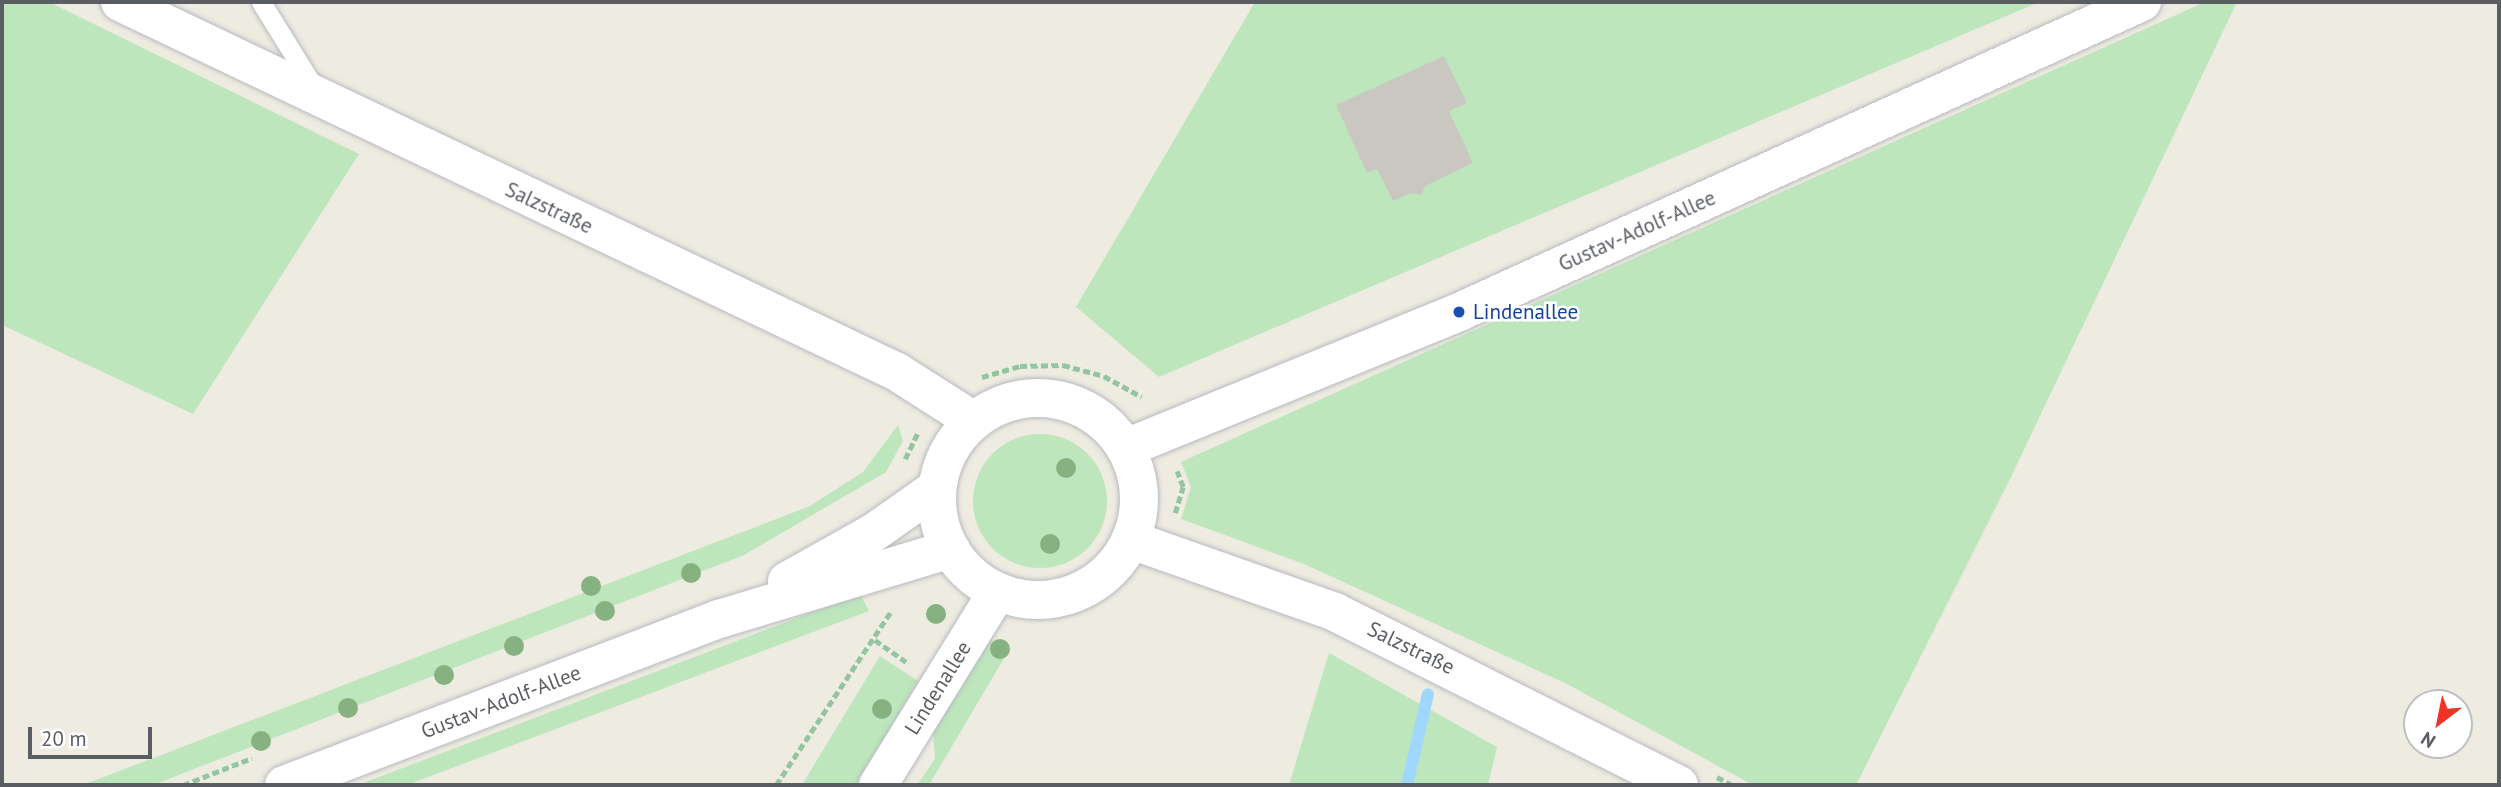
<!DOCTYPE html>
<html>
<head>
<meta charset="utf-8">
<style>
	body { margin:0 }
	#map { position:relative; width:2501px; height:787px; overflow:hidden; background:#eeebe1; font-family:"PT Sans",sans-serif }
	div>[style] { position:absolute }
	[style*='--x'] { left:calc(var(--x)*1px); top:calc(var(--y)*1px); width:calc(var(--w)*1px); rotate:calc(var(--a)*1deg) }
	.green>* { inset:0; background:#bde6bd }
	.round { border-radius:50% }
	.stream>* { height:12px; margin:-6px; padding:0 6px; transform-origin:6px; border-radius:6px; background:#a0d7ff }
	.building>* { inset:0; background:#cac7c1 }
	.path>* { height:4.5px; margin-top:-2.25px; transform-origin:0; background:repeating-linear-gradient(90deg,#94c5a1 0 7px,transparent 0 10.5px) }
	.roads { filter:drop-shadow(0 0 2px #b7babf) drop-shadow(0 0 2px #b7babf) }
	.lane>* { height:19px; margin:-9.5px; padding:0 9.5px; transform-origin:9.5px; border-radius:9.5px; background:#fff }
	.street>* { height:38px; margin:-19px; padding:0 19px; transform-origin:19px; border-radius:19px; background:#fff }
	.secondary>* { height:38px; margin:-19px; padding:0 19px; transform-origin:19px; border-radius:19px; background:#fff }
	.secondary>.ring { margin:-19px; padding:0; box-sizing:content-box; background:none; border:38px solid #fff; border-radius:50% }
	.trees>* { width:20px; height:20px; margin:-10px; border-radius:50%; background:#86b282 }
	.dots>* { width:19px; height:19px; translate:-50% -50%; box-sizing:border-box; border:4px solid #fff; border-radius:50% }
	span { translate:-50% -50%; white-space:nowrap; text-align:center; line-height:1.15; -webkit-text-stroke:5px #fff; paint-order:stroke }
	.street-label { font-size:21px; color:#5a5e63 }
	.transit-label { font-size:21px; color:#164399 }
	.left { translate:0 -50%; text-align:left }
	.frame { position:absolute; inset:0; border:4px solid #5a5e63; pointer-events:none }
	.north { position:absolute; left:2403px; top:689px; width:70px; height:70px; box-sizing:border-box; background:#fff; border:2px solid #bdbfc1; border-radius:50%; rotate:212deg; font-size:19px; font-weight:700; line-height:28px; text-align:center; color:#5a5e63 }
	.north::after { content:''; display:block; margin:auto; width:24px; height:32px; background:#ef3326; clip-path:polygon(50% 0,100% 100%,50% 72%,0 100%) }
	.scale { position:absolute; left:28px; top:727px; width:124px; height:32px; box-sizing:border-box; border:4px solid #5a5e63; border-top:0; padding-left:9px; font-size:21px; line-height:24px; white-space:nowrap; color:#5a5e63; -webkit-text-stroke:5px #fff; paint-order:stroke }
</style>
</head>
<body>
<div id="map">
	<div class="green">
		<div style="clip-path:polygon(2px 2px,49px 2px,359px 154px,193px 414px,2px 325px)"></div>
		<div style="clip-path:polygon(1255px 2px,2039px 2px,1159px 377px,1076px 307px)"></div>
		<div style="clip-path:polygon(2205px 2px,2237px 2px,2010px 479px,1856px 785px,1753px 785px,1565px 683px,1304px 564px,1181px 519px,1191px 487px,1181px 462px)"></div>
		<div style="clip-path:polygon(898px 425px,903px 441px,886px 472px,744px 555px,153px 785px,83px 785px,810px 506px,863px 472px)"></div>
		<div class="round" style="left:973px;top:434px;width:134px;height:134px"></div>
		<div style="clip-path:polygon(860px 594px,869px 611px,407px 785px,358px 785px)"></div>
		<div style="clip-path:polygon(991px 639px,1006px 655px,929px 785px,917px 785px,935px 759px,933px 733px)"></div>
		<div style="clip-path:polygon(1329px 653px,1497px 747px,1488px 785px,1289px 785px)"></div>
		<div style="clip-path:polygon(880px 656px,918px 681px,856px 785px,802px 785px)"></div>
	</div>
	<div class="stream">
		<div style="--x:1407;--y:785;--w:93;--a:-77"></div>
	</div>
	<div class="building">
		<div style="clip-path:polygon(1444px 56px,1467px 103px,1449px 111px,1473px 163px,1425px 186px,1421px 195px,1410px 193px,1393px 201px,1377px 169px,1367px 173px,1336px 105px)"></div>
	</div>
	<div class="path">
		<div style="--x:982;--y:377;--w:40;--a:-16"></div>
		<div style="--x:1020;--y:366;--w:43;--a:-1.3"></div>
		<div style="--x:1063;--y:365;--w:42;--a:15"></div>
		<div style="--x:1104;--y:376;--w:43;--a:28.9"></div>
		<div style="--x:905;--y:459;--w:30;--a:-64"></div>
		<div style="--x:1175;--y:513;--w:27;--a:-73"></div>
		<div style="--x:1183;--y:487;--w:17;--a:-111"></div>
		<div style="--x:875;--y:640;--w:38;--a:35"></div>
		<div style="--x:1717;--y:777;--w:17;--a:28"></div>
		<div style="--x:183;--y:785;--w:74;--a:-21.4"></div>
		<div style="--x:776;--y:785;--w:210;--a:-56.5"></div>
	</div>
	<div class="roads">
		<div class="lane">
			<div style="--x:261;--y:2;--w:102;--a:58.2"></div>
		</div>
		<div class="street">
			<div style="--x:120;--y:2;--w:861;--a:25.46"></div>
			<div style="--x:897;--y:372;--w:91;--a:32.5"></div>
			<div style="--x:1131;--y:540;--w:216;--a:19.4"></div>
			<div style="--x:1335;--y:612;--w:385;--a:26.7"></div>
			<div style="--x:878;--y:785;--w:227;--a:-58.3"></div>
		</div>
		<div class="secondary">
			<div class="ring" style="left:937px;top:398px;width:164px;height:164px"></div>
			<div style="--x:1126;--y:448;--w:360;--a:-22.2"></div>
			<div style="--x:1459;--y:312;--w:750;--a:-24.41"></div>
			<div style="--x:787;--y:581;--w:98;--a:-29.2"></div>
			<div style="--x:873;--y:533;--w:78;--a:-35.1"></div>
			<div style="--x:284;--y:785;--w:466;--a:-20.9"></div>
			<div style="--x:719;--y:619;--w:242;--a:-16.8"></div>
		</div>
	</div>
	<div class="trees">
		<div style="left:1066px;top:468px"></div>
		<div style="left:1050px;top:544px"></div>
		<div style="left:691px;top:573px"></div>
		<div style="left:591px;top:586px"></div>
		<div style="left:605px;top:611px"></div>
		<div style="left:936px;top:614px"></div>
		<div style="left:514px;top:646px"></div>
		<div style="left:1000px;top:649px"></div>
		<div style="left:444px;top:675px"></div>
		<div style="left:348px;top:708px"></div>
		<div style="left:882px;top:709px"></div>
		<div style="left:261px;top:741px"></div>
	</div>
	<div class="dots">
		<div style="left:1459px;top:312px;background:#1a4fb4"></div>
	</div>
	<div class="street-label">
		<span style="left:549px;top:208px;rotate:25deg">Salzstraße</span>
		<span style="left:1637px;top:231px;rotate:-24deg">Gustav-Adolf-Allee</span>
		<span style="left:1411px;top:648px;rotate:26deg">Salzstraße</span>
		<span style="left:938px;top:688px;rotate:-58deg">Lindenallee</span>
		<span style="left:501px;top:702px;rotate:-21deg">Gustav-Adolf-Allee</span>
	</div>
	<div class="transit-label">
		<span class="left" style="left:1473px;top:312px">Lindenallee</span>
	</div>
	<div class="frame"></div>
	<div class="north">N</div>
	<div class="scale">20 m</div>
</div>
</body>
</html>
